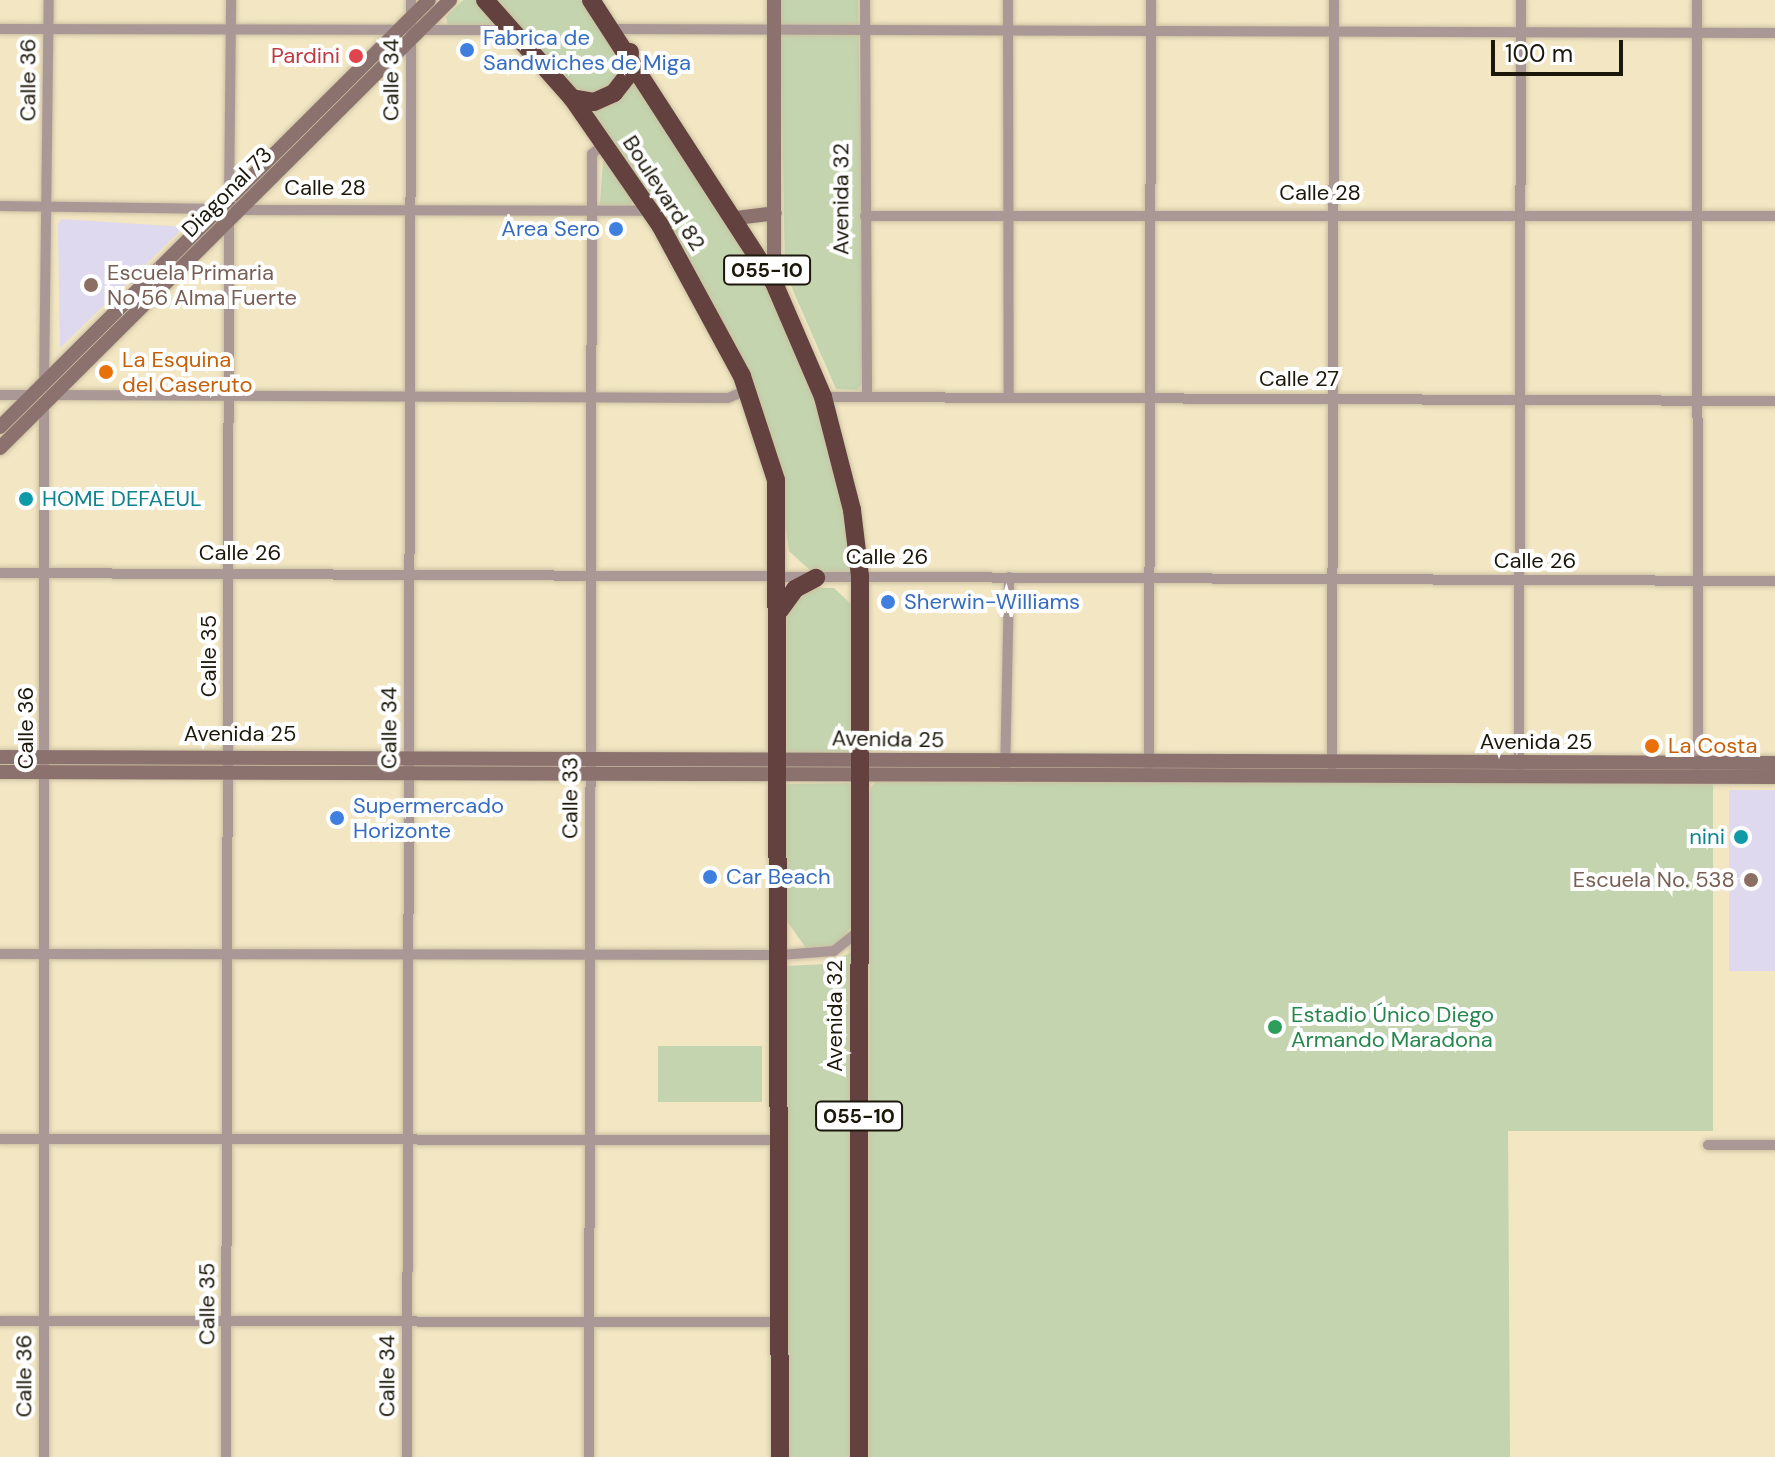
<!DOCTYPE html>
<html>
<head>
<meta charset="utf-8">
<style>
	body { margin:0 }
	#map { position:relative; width:1775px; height:1457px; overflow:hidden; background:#f2e6c3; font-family:"DM Sans",sans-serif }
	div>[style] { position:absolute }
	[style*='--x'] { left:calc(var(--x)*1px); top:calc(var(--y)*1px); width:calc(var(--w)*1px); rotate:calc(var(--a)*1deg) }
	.education>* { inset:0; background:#ded9ef; transform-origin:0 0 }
	.green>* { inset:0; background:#c3d4af; transform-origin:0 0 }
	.roads { filter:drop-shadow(0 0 2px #cbc1a2) drop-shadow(0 0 2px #cbc1a2) }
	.street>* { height:10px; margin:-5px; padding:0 5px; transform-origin:5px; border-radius:5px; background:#aa9896 }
	.secondary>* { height:14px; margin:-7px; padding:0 7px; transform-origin:7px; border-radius:7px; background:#8c726f }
	.highway>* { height:18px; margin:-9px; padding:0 9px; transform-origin:9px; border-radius:9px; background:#62413e }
	.dots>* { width:22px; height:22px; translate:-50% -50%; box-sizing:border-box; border:4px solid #fff; border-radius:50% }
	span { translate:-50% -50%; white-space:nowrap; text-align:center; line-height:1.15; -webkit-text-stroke:8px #fff; paint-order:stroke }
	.shield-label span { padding:2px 6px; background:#fff; border:2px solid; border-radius:6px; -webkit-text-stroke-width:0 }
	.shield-label { font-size:20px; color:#1b170a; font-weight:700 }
	.shop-label { font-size:22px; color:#366cbe }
	.left { translate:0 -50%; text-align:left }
	.right { translate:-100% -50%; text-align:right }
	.health-label { font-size:22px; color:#be3a42 }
	.street-label { font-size:22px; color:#1b170a }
	.education-label { font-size:22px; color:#785e54 }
	.food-label { font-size:22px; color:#c56008 }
	.culture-label { font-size:22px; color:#0d838f }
	.leisure-label { font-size:22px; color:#27864d }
	.scale { position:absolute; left:1491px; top:40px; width:132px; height:36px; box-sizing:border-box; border:4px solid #1b170a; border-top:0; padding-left:10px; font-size:24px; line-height:28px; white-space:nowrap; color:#1b170a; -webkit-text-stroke:6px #fff; paint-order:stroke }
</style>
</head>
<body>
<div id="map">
	<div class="education">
		<div style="clip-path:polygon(62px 219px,184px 227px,60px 348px,58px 224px)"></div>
		<div style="left:1729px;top:790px;width:46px;height:181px"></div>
	</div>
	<div class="green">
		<div style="clip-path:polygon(463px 0,478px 0,502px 26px,448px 26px,446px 17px)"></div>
		<div style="clip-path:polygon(495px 0,585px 0,622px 63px,616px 82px,595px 94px,571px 87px)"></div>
		<div style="clip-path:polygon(780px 0,858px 0,864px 379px,858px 390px,836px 389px,785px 272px)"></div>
		<div style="clip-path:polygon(636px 73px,708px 179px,794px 338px,837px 466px,856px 572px,813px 573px,789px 551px,775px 454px,741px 356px,587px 109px,612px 105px)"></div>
		<div style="clip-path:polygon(603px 160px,634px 200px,630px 206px,600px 205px)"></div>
		<div style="clip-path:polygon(815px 588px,834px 588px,853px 606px,855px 756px,787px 755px,787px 618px,791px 603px)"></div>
		<div style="clip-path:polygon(876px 782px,1713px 783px,1713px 1131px,1508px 1131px,1510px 1457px,869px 1457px,870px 788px)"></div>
		<div style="clip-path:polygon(855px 783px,855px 922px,836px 946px,806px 948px,786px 920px,786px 784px)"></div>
		<div style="clip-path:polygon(852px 952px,854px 1457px,786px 1457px,786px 966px,826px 964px)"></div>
		<div style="left:658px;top:1046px;width:104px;height:56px"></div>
	</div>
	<div class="roads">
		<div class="street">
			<div style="--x:865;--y:0;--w:397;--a:89.7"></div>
			<div style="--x:1008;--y:0;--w:397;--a:89.9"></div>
			<div style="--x:1697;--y:0;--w:766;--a:89.93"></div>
			<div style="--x:0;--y:29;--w:400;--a:0.1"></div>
			<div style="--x:614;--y:29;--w:1161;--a:0.2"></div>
			<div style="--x:420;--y:30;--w:92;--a:0"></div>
			<div style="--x:229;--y:203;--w:203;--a:-89.4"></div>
			<div style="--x:0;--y:206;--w:222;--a:0.8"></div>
			<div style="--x:238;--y:210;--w:412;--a:0.1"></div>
			<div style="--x:865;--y:216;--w:910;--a:0"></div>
			<div style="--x:44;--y:386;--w:386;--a:-89.3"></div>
			<div style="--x:0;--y:395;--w:34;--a:0"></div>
			<div style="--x:50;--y:395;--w:678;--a:0.25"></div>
			<div style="--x:728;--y:398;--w:21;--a:-23"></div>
			<div style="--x:823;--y:397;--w:952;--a:0.24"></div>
			<div style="--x:0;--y:573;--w:1775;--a:0.26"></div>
			<div style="--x:1149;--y:765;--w:765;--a:-89.85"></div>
			<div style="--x:1332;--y:766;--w:766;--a:-89.85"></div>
			<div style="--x:1519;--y:767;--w:767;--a:-89.85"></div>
			<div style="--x:1005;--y:776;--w:199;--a:-88.8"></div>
			<div style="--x:0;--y:954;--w:780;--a:0.07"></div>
			<div style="--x:780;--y:955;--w:54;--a:-4.2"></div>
			<div style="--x:834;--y:951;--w:32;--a:-39"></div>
			<div style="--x:0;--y:1139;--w:780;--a:0.07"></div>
			<div style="--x:1708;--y:1145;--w:67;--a:0"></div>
			<div style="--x:0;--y:1321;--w:780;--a:0.07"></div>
			<div style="--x:44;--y:1457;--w:1055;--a:-90"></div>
			<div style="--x:226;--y:1457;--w:1238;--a:-89.86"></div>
			<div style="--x:407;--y:1457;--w:1457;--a:-89.84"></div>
			<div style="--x:589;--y:1457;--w:1303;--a:-89.87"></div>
			<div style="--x:592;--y:154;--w:16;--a:-40"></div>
		</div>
		<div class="secondary">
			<div style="--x:774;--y:0;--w:283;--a:90"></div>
			<div style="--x:736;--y:218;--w:39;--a:-7"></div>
			<div style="--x:0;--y:427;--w:605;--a:-44.87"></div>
			<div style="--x:0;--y:448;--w:635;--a:-44.87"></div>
			<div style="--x:0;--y:757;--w:1775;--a:0.19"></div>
			<div style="--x:0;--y:772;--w:1775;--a:0.16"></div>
		</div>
		<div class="highway">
			<div style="--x:485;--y:0;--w:131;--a:48.4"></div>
			<div style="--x:572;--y:98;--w:155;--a:55.3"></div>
			<div style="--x:660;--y:225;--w:172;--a:61.5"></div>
			<div style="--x:742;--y:376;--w:109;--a:71.9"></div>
			<div style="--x:776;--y:480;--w:977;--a:89.77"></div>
			<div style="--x:591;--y:0;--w:337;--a:57.1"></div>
			<div style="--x:774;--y:283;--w:124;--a:66.7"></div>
			<div style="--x:823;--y:397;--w:117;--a:75.6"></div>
			<div style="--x:852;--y:510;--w:66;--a:83.1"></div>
			<div style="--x:860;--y:576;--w:881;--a:90.07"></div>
			<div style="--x:572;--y:98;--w:22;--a:10"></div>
			<div style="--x:594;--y:102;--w:22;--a:-24"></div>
			<div style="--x:614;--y:93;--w:23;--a:-52"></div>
			<div style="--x:628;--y:75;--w:23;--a:-85"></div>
			<div style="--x:780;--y:610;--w:26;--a:-54"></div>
			<div style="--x:795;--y:589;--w:24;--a:-28"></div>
		</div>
	</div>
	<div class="dots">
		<div style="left:467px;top:50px;background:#3f7fe0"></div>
		<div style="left:356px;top:56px;background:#e0444e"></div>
		<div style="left:616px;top:229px;background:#3f7fe0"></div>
		<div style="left:91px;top:285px;background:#8d6e63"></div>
		<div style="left:106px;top:372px;background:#e8710a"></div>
		<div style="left:26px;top:499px;background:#0f9aa8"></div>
		<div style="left:888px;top:602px;background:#3f7fe0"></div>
		<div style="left:1652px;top:746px;background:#e8710a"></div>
		<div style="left:337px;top:818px;background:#3f7fe0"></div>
		<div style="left:1741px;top:837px;background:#0f9aa8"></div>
		<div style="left:710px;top:877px;background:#3f7fe0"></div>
		<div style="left:1751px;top:880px;background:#8d6e63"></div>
		<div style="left:1275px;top:1027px;background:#2e9e5b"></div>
	</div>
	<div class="shield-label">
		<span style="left:767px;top:270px">055-10</span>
		<span style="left:859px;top:1116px">055-10</span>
	</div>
	<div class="shop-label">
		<span class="left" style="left:483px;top:50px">Fabrica de<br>Sandwiches de Miga</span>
		<span class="right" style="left:600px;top:229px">Area Sero</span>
		<span class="left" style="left:904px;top:602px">Sherwin-Williams</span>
		<span class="left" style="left:353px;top:818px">Supermercado<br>Horizonte</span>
		<span class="left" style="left:726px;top:877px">Car Beach</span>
	</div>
	<div class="health-label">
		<span class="right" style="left:340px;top:56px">Pardini</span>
	</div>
	<div class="street-label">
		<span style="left:28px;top:80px;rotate:-90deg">Calle 36</span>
		<span style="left:391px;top:80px;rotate:-90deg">Calle 34</span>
		<span style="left:325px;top:188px">Calle 28</span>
		<span style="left:227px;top:192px;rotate:-45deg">Diagonal 73</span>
		<span style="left:664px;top:193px;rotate:57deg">Boulevard 82</span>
		<span style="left:1320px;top:193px">Calle 28</span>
		<span style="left:841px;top:199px;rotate:-90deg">Avenida 32</span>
		<span style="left:1299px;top:379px">Calle 27</span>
		<span style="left:240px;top:553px">Calle 26</span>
		<span style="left:887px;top:557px">Calle 26</span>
		<span style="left:1535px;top:561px">Calle 26</span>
		<span style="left:209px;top:656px;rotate:-90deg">Calle 35</span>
		<span style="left:26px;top:728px;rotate:-90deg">Calle 36</span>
		<span style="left:389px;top:728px;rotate:-90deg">Calle 34</span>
		<span style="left:240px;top:734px">Avenida 25</span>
		<span style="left:888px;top:739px;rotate:1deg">Avenida 25</span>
		<span style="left:1536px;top:742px">Avenida 25</span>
		<span style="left:570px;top:798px;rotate:-90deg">Calle 33</span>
		<span style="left:835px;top:1016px;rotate:-90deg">Avenida 32</span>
		<span style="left:207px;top:1304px;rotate:-90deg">Calle 35</span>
		<span style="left:24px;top:1376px;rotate:-90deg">Calle 36</span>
		<span style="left:387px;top:1376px;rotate:-90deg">Calle 34</span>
	</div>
	<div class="education-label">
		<span class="left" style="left:107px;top:285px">Escuela Primaria<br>No 56 Alma Fuerte</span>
		<span class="right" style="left:1735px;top:880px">Escuela No. 538</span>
	</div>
	<div class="food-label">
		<span class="left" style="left:122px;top:372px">La Esquina<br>del Caseruto</span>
		<span class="left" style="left:1668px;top:746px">La Costa</span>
	</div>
	<div class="culture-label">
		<span class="left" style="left:42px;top:499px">HOME DEFAEUL</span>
		<span class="right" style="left:1725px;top:837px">nini</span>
	</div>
	<div class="leisure-label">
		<span class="left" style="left:1291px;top:1027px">Estadio Único Diego<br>Armando Maradona</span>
	</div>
	<div class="scale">100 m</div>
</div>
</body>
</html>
